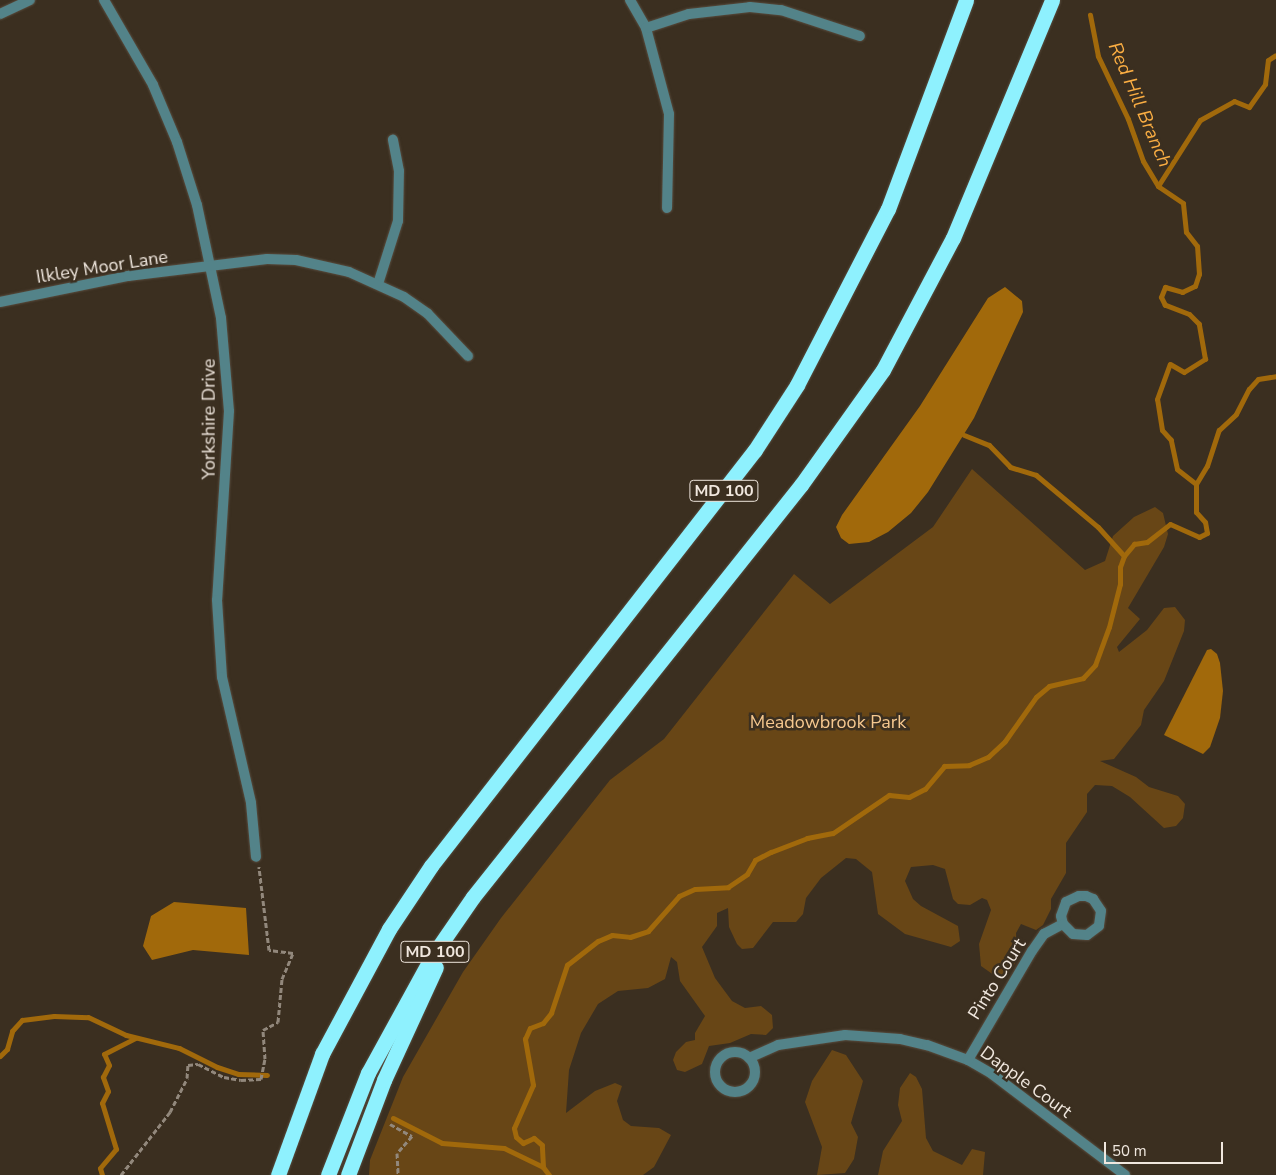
<!DOCTYPE html>
<html>
<head>
<meta charset="utf-8">
<style>
	body { margin:0 }
	#map { position:relative; width:1276px; height:1175px; overflow:hidden; background:#3b2f20; font-family:"Nunito Sans",sans-serif }
	div>[style] { position:absolute }
	[style*='--x'] { left:calc(var(--x)*1px); top:calc(var(--y)*1px); width:calc(var(--w)*1px); rotate:calc(var(--a)*1deg) }
	.green>* { inset:0; background:#684616 }
	.water>* { inset:0; background:#a1690b }
	.stream>* { height:5px; margin:-2.5px; padding:0 2.5px; transform-origin:2.5px; border-radius:2.5px; background:#a1690b }
	.path>* { height:3px; margin-top:-1.5px; transform-origin:0; background:repeating-linear-gradient(90deg,#92887c 0 5px,transparent 0 7.5px) }
	.roads { filter:drop-shadow(0 0 1px #584c3e) drop-shadow(0 0 1px #584c3e) }
	.street>* { height:10px; margin:-5px; padding:0 5px; transform-origin:5px; border-radius:5px; background:#538389 }
	.street>.ring { margin:-5px; padding:0; box-sizing:content-box; background:none; border:10px solid #538389; border-radius:50% }
	.highway>* { height:15px; margin:-7.5px; padding:0 7.5px; transform-origin:7.5px; border-radius:7.5px; background:#8ef1fe }
	span { translate:-50% -50%; white-space:nowrap; text-align:center; line-height:1.15; -webkit-text-stroke:5px #3b2f20; paint-order:stroke }
	.shield-label span { padding:1px 4px; background:#3b2f20; border:1px solid; border-radius:4px; -webkit-text-stroke-width:0 }
	.shield-label { font-size:16px; color:#f0e7de; font-weight:700 }
	.street-label { font-size:18px; color:#f0e7de }
	.park-label { font-size:18px; color:#f6c88f }
	.water-label { font-size:19px; color:#fbae43; font-style:italic }
	.scale { position:absolute; left:1104px; top:1142px; width:119px; height:22px; box-sizing:border-box; border:2px solid #f0e7de; border-top:0; padding-left:6px; font-size:15px; line-height:18px; white-space:nowrap; color:#f0e7de; -webkit-text-stroke:4px #3b2f20; paint-order:stroke }
</style>
</head>
<body>
<div id="map">
	<div class="green">
		<div style="clip-path:polygon(972px 469px,1085px 570px,1105px 561px,1113px 536px,1134px 517px,1155px 507px,1163px 513px,1168px 534px,1164px 547px,1128px 608px,1140px 619px,1117px 647px,1119px 652px,1147px 630px,1164px 608px,1175px 607px,1185px 620px,1184px 631px,1164px 681px,1144px 710px,1141px 725px,1114px 759px,1100px 761px,1136px 777px,1149px 787px,1178px 796px,1185px 804px,1183px 818px,1176px 826px,1164px 828px,1130px 797px,1112px 786px,1095px 785px,1087px 794px,1087px 812px,1066px 843px,1066px 873px,1051px 899px,1051px 909px,1043px 925px,1036px 930px,1021px 924px,1016px 933px,1017px 961px,1009px 971px,998px 978px,981px 966px,979px 944px,991px 910px,987px 900px,982px 898px,970px 905px,958px 904px,953px 899px,945px 869px,933px 865px,911px 867px,905px 881px,913px 899px,921px 906px,958px 926px,960px 941px,951px 947px,905px 934px,878px 914px,872px 872px,856px 859px,846px 858px,821px 878px,806px 898px,803px 914px,796px 922px,773px 922px,753px 948px,742px 949px,737px 944px,729px 927px,728px 908px,717px 913px,717px 926px,702px 947px,715px 978px,732px 1001px,745px 1008px,761px 1006px,772px 1015px,773px 1028px,766px 1035px,751px 1034px,730px 1043px,709px 1046px,702px 1064px,685px 1072px,677px 1070px,673px 1060px,676px 1052px,686px 1042px,695px 1040px,695px 1033px,705px 1016px,680px 981px,677px 962px,671px 957px,665px 979px,648px 988px,618px 991px,598px 1004px,581px 1033px,569px 1070px,566px 1113px,595px 1091px,615px 1083px,622px 1086px,617px 1101px,623px 1120px,631px 1126px,659px 1128px,671px 1135px,654px 1167px,643px 1175px,369px 1175px,370px 1160px,403px 1077px,463px 972px,501px 918px,610px 780px,664px 739px,794px 574px,830px 604px,933px 527px)"></div>
		<div style="clip-path:polygon(832px 1050px,846px 1055px,863px 1081px,851px 1123px,858px 1137px,854px 1159px,845px 1173px,817px 1175px,822px 1147px,805px 1102px,812px 1081px)"></div>
		<div style="clip-path:polygon(910px 1073px,916px 1077px,922px 1089px,926px 1138px,933px 1151px,962px 1165px,972px 1149px,985px 1152px,983px 1175px,878px 1175px,883px 1151px,902px 1121px,898px 1105px,900px 1088px)"></div>
	</div>
	<div class="water">
		<div style="clip-path:polygon(1005px 287px,1022px 301px,1023px 312px,974px 418px,928px 492px,911px 513px,888px 532px,869px 542px,849px 544px,841px 538px,836px 527px,842px 515px,920px 406px,988px 298px)"></div>
		<div style="clip-path:polygon(1211px 649px,1217px 654px,1220px 663px,1223px 691px,1220px 718px,1210px 747px,1203px 754px,1164px 735px,1207px 650px)"></div>
		<div style="clip-path:polygon(174px 902px,246px 908px,249px 955px,193px 950px,152px 960px,143px 946px,151px 916px)"></div>
	</div>
	<div class="stream">
		<div style="--x:1158;--y:186;--w:78;--a:-57.5"></div>
		<div style="--x:1200;--y:120;--w:39;--a:-29"></div>
		<div style="--x:1234;--y:101;--w:16;--a:22"></div>
		<div style="--x:1249;--y:107;--w:28;--a:-55"></div>
		<div style="--x:1265;--y:84;--w:24;--a:-83"></div>
		<div style="--x:1268;--y:60;--w:9;--a:-32"></div>
		<div style="--x:964;--y:435;--w:27;--a:22"></div>
		<div style="--x:989;--y:445;--w:30;--a:46"></div>
		<div style="--x:1010;--y:467;--w:27;--a:17"></div>
		<div style="--x:1036;--y:475;--w:81;--a:40"></div>
		<div style="--x:1098;--y:527;--w:39;--a:48"></div>
		<div style="--x:1196;--y:484;--w:21;--a:-59"></div>
		<div style="--x:1207;--y:466;--w:38;--a:-72"></div>
		<div style="--x:1219;--y:430;--w:23;--a:-43"></div>
		<div style="--x:1236;--y:414;--w:28;--a:-63"></div>
		<div style="--x:1249;--y:389;--w:13;--a:-48"></div>
		<div style="--x:1258;--y:379;--w:18;--a:-9"></div>
		<div style="--x:0;--y:1056;--w:10;--a:-45"></div>
		<div style="--x:7;--y:1049;--w:19;--a:-74"></div>
		<div style="--x:12;--y:1031;--w:15;--a:-48"></div>
		<div style="--x:22;--y:1020;--w:32;--a:-7"></div>
		<div style="--x:54;--y:1016;--w:34;--a:2"></div>
		<div style="--x:88;--y:1017;--w:42;--a:25.3"></div>
		<div style="--x:126;--y:1035;--w:55;--a:13.8"></div>
		<div style="--x:179;--y:1048;--w:42;--a:26.6"></div>
		<div style="--x:217;--y:1067;--w:22;--a:18"></div>
		<div style="--x:238;--y:1074;--w:29;--a:2"></div>
		<div style="--x:393;--y:1118;--w:55;--a:27"></div>
		<div style="--x:442;--y:1143;--w:62;--a:4.6"></div>
		<div style="--x:504;--y:1148;--w:43;--a:26"></div>
		<div style="--x:102;--y:1175;--w:7;--a:-106"></div>
		<div style="--x:100;--y:1168;--w:25;--a:-50"></div>
		<div style="--x:116;--y:1149;--w:48;--a:-106.9"></div>
		<div style="--x:102;--y:1103;--w:13;--a:-63"></div>
		<div style="--x:108;--y:1091;--w:15;--a:-110"></div>
		<div style="--x:103;--y:1077;--w:13;--a:-63"></div>
		<div style="--x:109;--y:1065;--w:12;--a:-114"></div>
		<div style="--x:104;--y:1054;--w:35;--a:-27"></div>
		<div style="--x:549;--y:1175;--w:10;--a:-127"></div>
		<div style="--x:543;--y:1167;--w:22;--a:-93"></div>
		<div style="--x:542;--y:1145;--w:11;--a:-139"></div>
		<div style="--x:534;--y:1138;--w:12;--a:156"></div>
		<div style="--x:523;--y:1143;--w:9;--a:-139"></div>
		<div style="--x:516;--y:1137;--w:9;--a:-103"></div>
		<div style="--x:514;--y:1128;--w:47;--a:-66.2"></div>
		<div style="--x:533;--y:1085;--w:47;--a:-99.9"></div>
		<div style="--x:525;--y:1039;--w:12;--a:-66"></div>
		<div style="--x:530;--y:1028;--w:14;--a:-21"></div>
		<div style="--x:543;--y:1023;--w:13;--a:-51"></div>
		<div style="--x:551;--y:1013;--w:51;--a:-71.6"></div>
		<div style="--x:567;--y:965;--w:39;--a:-38"></div>
		<div style="--x:598;--y:941;--w:15;--a:-23"></div>
		<div style="--x:612;--y:935;--w:18;--a:6"></div>
		<div style="--x:630;--y:937;--w:19;--a:-18"></div>
		<div style="--x:648;--y:931;--w:47;--a:-48.5"></div>
		<div style="--x:679;--y:896;--w:17;--a:-24"></div>
		<div style="--x:695;--y:889;--w:33;--a:-3"></div>
		<div style="--x:728;--y:887;--w:23;--a:-34"></div>
		<div style="--x:747;--y:874;--w:16;--a:-60"></div>
		<div style="--x:755;--y:860;--w:18;--a:-27"></div>
		<div style="--x:771;--y:852;--w:39;--a:-21"></div>
		<div style="--x:807;--y:838;--w:26;--a:-11"></div>
		<div style="--x:833;--y:833;--w:68;--a:-34.2"></div>
		<div style="--x:889;--y:795;--w:20;--a:6"></div>
		<div style="--x:909;--y:797;--w:18;--a:-27"></div>
		<div style="--x:925;--y:789;--w:30;--a:-50"></div>
		<div style="--x:944;--y:766;--w:25;--a:-2"></div>
		<div style="--x:969;--y:765;--w:21;--a:-23"></div>
		<div style="--x:988;--y:757;--w:23;--a:-43"></div>
		<div style="--x:1005;--y:741;--w:54;--a:-54.8"></div>
		<div style="--x:1036;--y:697;--w:17;--a:-40"></div>
		<div style="--x:1049;--y:686;--w:35;--a:-13"></div>
		<div style="--x:1083;--y:678;--w:18;--a:-47"></div>
		<div style="--x:1095;--y:665;--w:40;--a:-69.8"></div>
		<div style="--x:1109;--y:627;--w:44;--a:-75.7"></div>
		<div style="--x:1120;--y:584;--w:17;--a:-90"></div>
		<div style="--x:1120;--y:567;--w:12;--a:-70"></div>
		<div style="--x:1124;--y:556;--w:16;--a:-50"></div>
		<div style="--x:1134;--y:544;--w:13;--a:-9"></div>
		<div style="--x:1147;--y:542;--w:29;--a:-38"></div>
		<div style="--x:1170;--y:524;--w:32;--a:24"></div>
		<div style="--x:1199;--y:537;--w:9;--a:-27"></div>
		<div style="--x:1207;--y:533;--w:11;--a:-100"></div>
		<div style="--x:1205;--y:522;--w:13;--a:-132"></div>
		<div style="--x:1196;--y:512;--w:28;--a:-90"></div>
		<div style="--x:1196;--y:484;--w:24;--a:-142"></div>
		<div style="--x:1177;--y:469;--w:30;--a:-102"></div>
		<div style="--x:1171;--y:440;--w:13;--a:-132"></div>
		<div style="--x:1162;--y:430;--w:31;--a:-99"></div>
		<div style="--x:1157;--y:399;--w:37;--a:-70"></div>
		<div style="--x:1170;--y:364;--w:16;--a:30"></div>
		<div style="--x:1184;--y:372;--w:25;--a:-32"></div>
		<div style="--x:1205;--y:359;--w:36;--a:-100"></div>
		<div style="--x:1199;--y:324;--w:14;--a:-135"></div>
		<div style="--x:1189;--y:314;--w:26;--a:-159"></div>
		<div style="--x:1165;--y:305;--w:9;--a:-117"></div>
		<div style="--x:1161;--y:297;--w:11;--a:-68"></div>
		<div style="--x:1165;--y:287;--w:18;--a:16"></div>
		<div style="--x:1182;--y:292;--w:14;--a:-25"></div>
		<div style="--x:1195;--y:286;--w:13;--a:-72"></div>
		<div style="--x:1199;--y:274;--w:28;--a:-94"></div>
		<div style="--x:1197;--y:246;--w:18;--a:-128"></div>
		<div style="--x:1186;--y:232;--w:29;--a:-96"></div>
		<div style="--x:1183;--y:203;--w:30;--a:-146"></div>
		<div style="--x:1158;--y:186;--w:29;--a:-121"></div>
		<div style="--x:1143;--y:161;--w:45;--a:-109.7"></div>
		<div style="--x:1128;--y:119;--w:70;--a:-115.5"></div>
		<div style="--x:1098;--y:56;--w:42;--a:-101"></div>
	</div>
	<div class="path">
		<div style="--x:390;--y:1124;--w:25;--a:29"></div>
		<div style="--x:412;--y:1136;--w:23;--a:131"></div>
		<div style="--x:397;--y:1153;--w:22;--a:87"></div>
		<div style="--x:121;--y:1175;--w:80;--a:-52.1"></div>
		<div style="--x:170;--y:1112;--w:38;--a:-63"></div>
		<div style="--x:187;--y:1078;--w:13;--a:-86"></div>
		<div style="--x:188;--y:1065;--w:10;--a:-6"></div>
		<div style="--x:198;--y:1064;--w:29;--a:27"></div>
		<div style="--x:224;--y:1077;--w:17;--a:10"></div>
		<div style="--x:241;--y:1080;--w:20;--a:-3"></div>
		<div style="--x:261;--y:1079;--w:20;--a:-79"></div>
		<div style="--x:265;--y:1059;--w:29;--a:-94"></div>
		<div style="--x:263;--y:1030;--w:17;--a:-28"></div>
		<div style="--x:278;--y:1022;--w:43;--a:-84.7"></div>
		<div style="--x:282;--y:979;--w:28;--a:-67"></div>
		<div style="--x:293;--y:953;--w:24;--a:-173"></div>
		<div style="--x:269;--y:950;--w:84;--a:-96.9"></div>
	</div>
	<div class="roads">
		<div class="street">
			<div style="--x:104;--y:0;--w:98;--a:60"></div>
			<div style="--x:153;--y:85;--w:62;--a:67.2"></div>
			<div style="--x:177;--y:142;--w:66;--a:72.4"></div>
			<div style="--x:197;--y:205;--w:116;--a:78"></div>
			<div style="--x:221;--y:318;--w:93;--a:85.1"></div>
			<div style="--x:229;--y:411;--w:189;--a:93.6"></div>
			<div style="--x:217;--y:600;--w:77;--a:86.3"></div>
			<div style="--x:222;--y:677;--w:129;--a:77"></div>
			<div style="--x:251;--y:803;--w:54;--a:84.7"></div>
			<div style="--x:630;--y:0;--w:32;--a:60"></div>
			<div style="--x:646;--y:28;--w:89;--a:75"></div>
			<div style="--x:669;--y:114;--w:94;--a:91.2"></div>
			<div style="--x:0;--y:14;--w:33;--a:-25"></div>
			<div style="--x:646;--y:28;--w:45;--a:-18"></div>
			<div style="--x:689;--y:14;--w:61;--a:-6.5"></div>
			<div style="--x:750;--y:7;--w:31;--a:6"></div>
			<div style="--x:781;--y:10;--w:83;--a:18.2"></div>
			<div style="--x:378;--y:284;--w:66;--a:-72.4"></div>
			<div style="--x:398;--y:221;--w:50;--a:-88.9"></div>
			<div style="--x:399;--y:171;--w:32;--a:-101"></div>
			<div style="--x:0;--y:302;--w:131;--a:-11.5"></div>
			<div style="--x:128;--y:276;--w:140;--a:-7"></div>
			<div style="--x:267;--y:259;--w:29;--a:2"></div>
			<div style="--x:296;--y:260;--w:54;--a:12.8"></div>
			<div style="--x:349;--y:272;--w:60;--a:24.4"></div>
			<div style="--x:404;--y:297;--w:29;--a:35"></div>
			<div style="--x:428;--y:314;--w:58;--a:46.4"></div>
			<div class="ring" style="left:715px;top:1052px;width:30px;height:30px"></div>
			<div style="--x:749;--y:1058;--w:32;--a:-24"></div>
			<div style="--x:778;--y:1045;--w:68;--a:-8.5"></div>
			<div style="--x:845;--y:1035;--w:55;--a:4.2"></div>
			<div style="--x:900;--y:1039;--w:28;--a:13"></div>
			<div style="--x:927;--y:1045;--w:44;--a:20.1"></div>
			<div style="--x:968;--y:1060;--w:28;--a:30"></div>
			<div style="--x:992;--y:1074;--w:167;--a:37.2"></div>
			<div style="--x:968;--y:1060;--w:126;--a:-59.6"></div>
			<div style="--x:1032;--y:951;--w:21;--a:-55"></div>
			<div style="--x:1044;--y:934;--w:21;--a:-28"></div>
			<div style="--x:1063;--y:924;--w:8;--a:-104"></div>
			<div style="--x:1061;--y:916;--w:15;--a:-70"></div>
			<div style="--x:1066;--y:902;--w:14;--a:-25"></div>
			<div style="--x:1079;--y:896;--w:7;--a:0"></div>
			<div style="--x:1086;--y:896;--w:8;--a:23"></div>
			<div style="--x:1093;--y:899;--w:14;--a:56"></div>
			<div style="--x:1101;--y:911;--w:15;--a:98"></div>
			<div style="--x:1099;--y:926;--w:15;--a:143"></div>
			<div style="--x:1087;--y:935;--w:14;--a:-176"></div>
			<div style="--x:1073;--y:934;--w:14;--a:-135"></div>
		</div>
		<div class="highway">
			<div style="--x:278;--y:1175;--w:129;--a:-70"></div>
			<div style="--x:322;--y:1054;--w:142;--a:-61.8"></div>
			<div style="--x:389;--y:929;--w:76;--a:-56.3"></div>
			<div style="--x:431;--y:866;--w:527;--a:-52.09"></div>
			<div style="--x:755;--y:450;--w:77;--a:-57.1"></div>
			<div style="--x:797;--y:385;--w:198;--a:-62.7"></div>
			<div style="--x:888;--y:209;--w:223;--a:-69.5"></div>
			<div style="--x:328;--y:1175;--w:110;--a:-68.6"></div>
			<div style="--x:368;--y:1073;--w:135;--a:-61.2"></div>
			<div style="--x:433;--y:955;--w:70;--a:-55.4"></div>
			<div style="--x:473;--y:897;--w:527;--a:-51.48"></div>
			<div style="--x:801;--y:485;--w:141;--a:-54.5"></div>
			<div style="--x:883;--y:370;--w:149;--a:-62.1"></div>
			<div style="--x:953;--y:238;--w:258;--a:-67.4"></div>
			<div style="--x:348;--y:1175;--w:102;--a:-69.2"></div>
			<div style="--x:384;--y:1080;--w:124;--a:-65.3"></div>
		</div>
	</div>
	<div class="shield-label">
		<span style="left:724px;top:491px">MD 100</span>
		<span style="left:435px;top:952px">MD 100</span>
	</div>
	<div class="street-label">
		<span style="left:102px;top:267px;rotate:-9deg">Ilkley Moor Lane</span>
		<span style="left:209px;top:419px;rotate:-90deg">Yorkshire Drive</span>
		<span style="left:997px;top:979px;rotate:-58deg">Pinto Court</span>
		<span style="left:1026px;top:1082px;rotate:36deg">Dapple Court</span>
	</div>
	<div class="park-label">
		<span style="left:828px;top:722px">Meadowbrook Park</span>
	</div>
	<div class="water-label">
		<span style="left:1139px;top:105px;rotate:67deg">Red Hill Branch</span>
	</div>
	<div class="scale">50 m</div>
</div>
</body>
</html>
